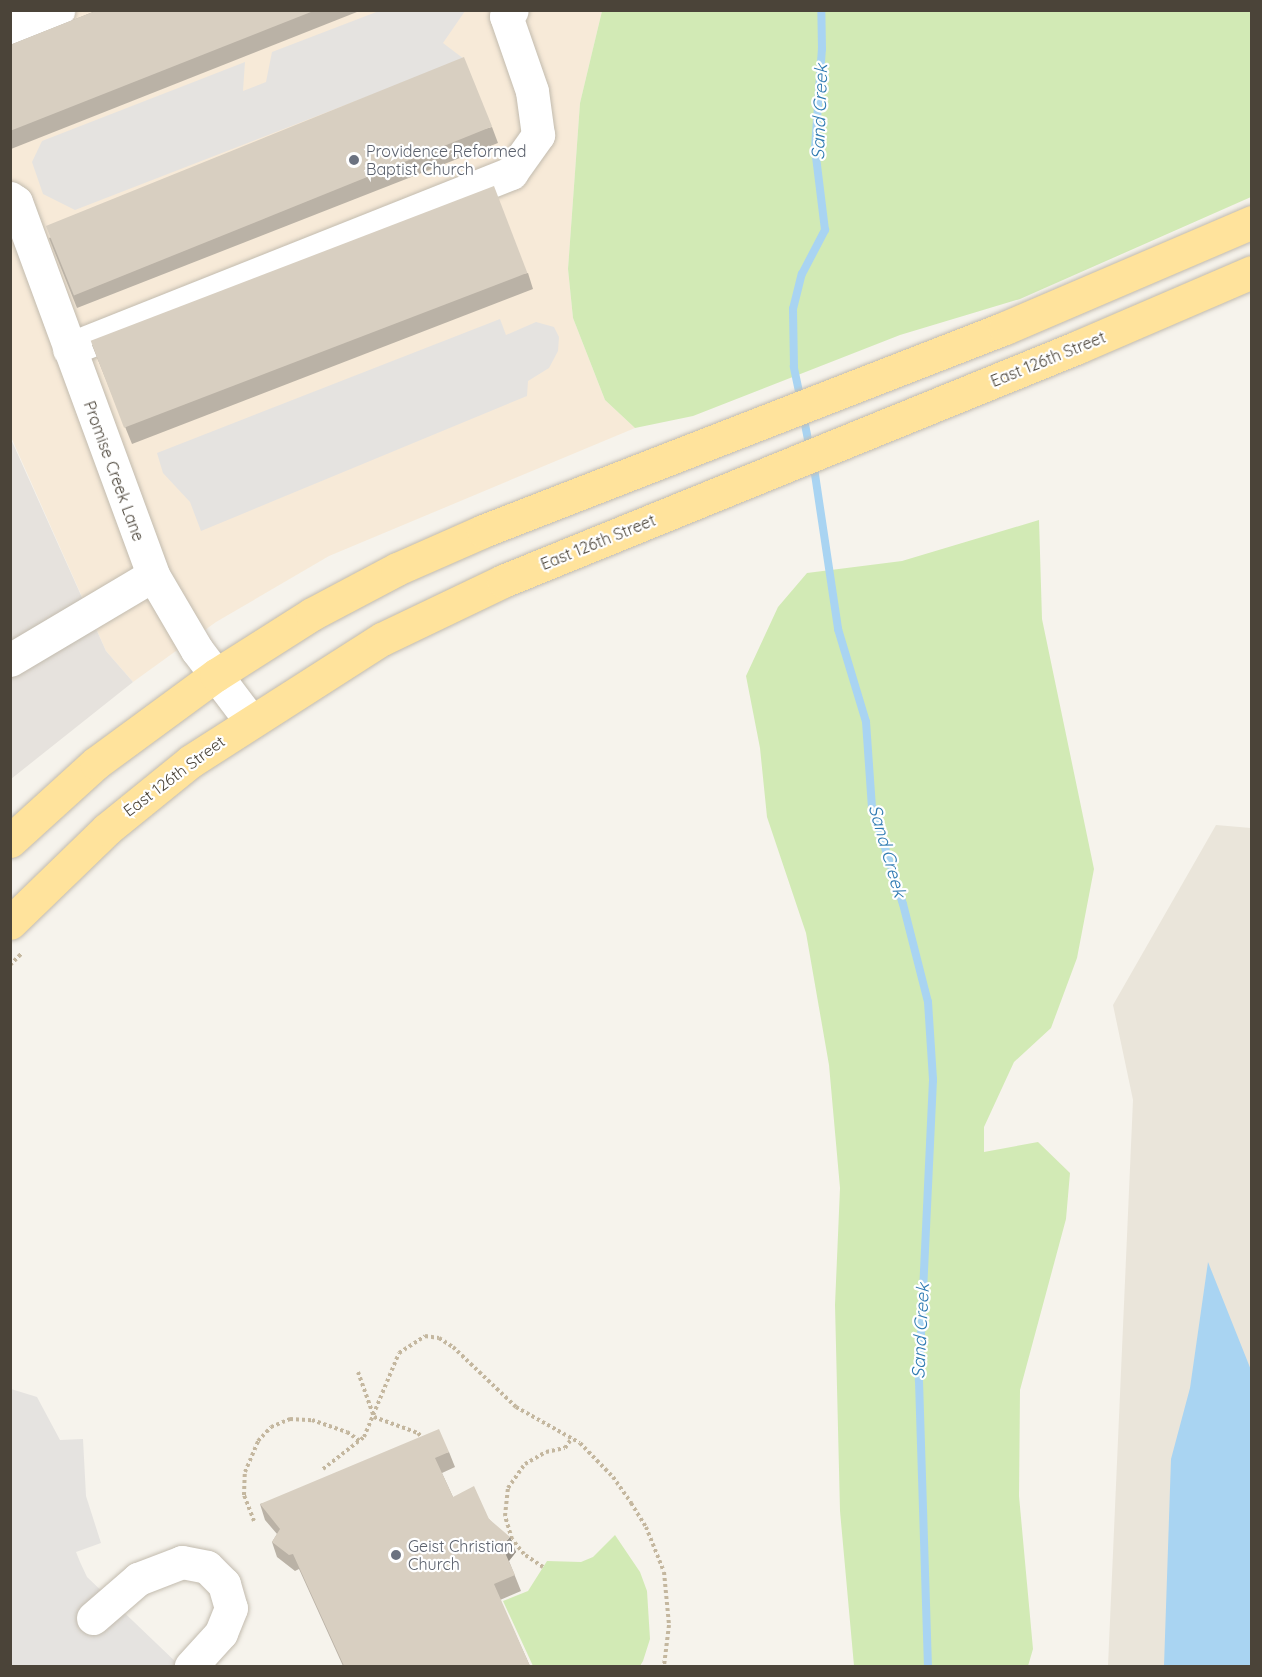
<!DOCTYPE html>
<html>
<head>
<meta charset="utf-8">
<style>
	body { margin:0 }
	#map { position:relative; width:1262px; height:1677px; overflow:hidden; background:#f6f3ec; font-family:Quicksand,sans-serif }
	div>[style] { position:absolute }
	[style*='--x'] { left:calc(var(--x)*1px); top:calc(var(--y)*1px); width:calc(var(--w)*1px); rotate:calc(var(--a)*1deg) }
	.residential>* { inset:0; background:#eae5da }
	.commercial>* { inset:0; background:#f7ead8 }
	.industrial>* { inset:0; background:#e6e2dd }
	.green>* { inset:0; background:#d2eab5 }
	.parking>* { inset:0; background:#e5e3e0 }
	.water>* { inset:0; background:#a9d4f2 }
	.stream>* { height:8px; margin:-4px; padding:0 4px; transform-origin:4px; border-radius:4px; background:#a9d4f2 }
	.path>* { height:4px; margin-top:-2px; transform-origin:0; background:repeating-linear-gradient(90deg,#c4b79f 0 3px,transparent 0 6px) }
	.roads { filter:drop-shadow(0 0 2px #c2bbae) drop-shadow(0 0 2px #c2bbae) }
	.minor>* { height:33px; margin:-16.5px; padding:0 16.5px; transform-origin:16.5px; border-radius:16.5px; background:#fff }
	.major>* { height:33px; margin:-16.5px; padding:0 16.5px; transform-origin:16.5px; border-radius:16.5px; background:#ffe39c }
	.wall>* { inset:0; background:#bab2a6 }
	.shaded-wall>* { inset:0; background:#979187 }
	.building>* { inset:0; background:#d8cfc1; transform-origin:0 0 }
	.dots>* { width:16px; height:16px; translate:-50% -50%; box-sizing:border-box; border:3px solid #fff; border-radius:50% }
	span { translate:-50% -50%; white-space:nowrap; text-align:center; line-height:1.15; -webkit-text-stroke:4.5px #fff; paint-order:stroke }
	.worship-label { font-size:16px; color:#5b616d }
	.left { translate:0 -50%; text-align:left }
	.street-label { font-size:16px; color:#4b4439 }
	.water-label { font-size:18px; color:#2e7ab2; font-style:italic }
	.frame { position:absolute; inset:0; border:12px solid #4b4439; pointer-events:none }
</style>
</head>
<body>
<div id="map">
	<div class="residential">
		<div style="clip-path:polygon(1216px 825px,1251px 828px,1251px 1666px,1108px 1666px,1133px 1100px,1113px 1005px)"></div>
	</div>
	<div class="commercial">
		<div style="clip-path:polygon(10px 11px,602px 11px,580px 103px,568px 269px,573px 318px,605px 400px,635px 428px,329px 556px,216px 622px,133px 682px,106px 651px,11px 437px)"></div>
	</div>
	<div class="industrial">
		<div style="clip-path:polygon(10px 437px,106px 651px,133px 682px,11px 779px)"></div>
	</div>
	<div class="green">
		<div style="clip-path:polygon(602px 11px,1251px 11px,1251px 197px,1020px 299px,900px 335px,693px 416px,635px 428px,605px 400px,573px 318px,568px 269px,580px 103px)"></div>
		<div style="clip-path:polygon(1039px 520px,1042px 619px,1094px 869px,1077px 958px,1051px 1028px,1014px 1062px,984px 1127px,984px 1152px,1038px 1142px,1070px 1173px,1066px 1219px,1020px 1390px,1019px 1496px,1033px 1649px,1028px 1666px,854px 1666px,840px 1511px,835px 1305px,840px 1188px,829px 1065px,806px 933px,767px 817px,760px 748px,746px 676px,778px 607px,807px 573px,902px 561px)"></div>
		<div style="clip-path:polygon(615px 1535px,640px 1572px,647px 1591px,650px 1639px,643px 1661px,640px 1666px,533px 1666px,503px 1601px,528px 1591px,547px 1561px,581px 1562px,593px 1557px)"></div>
	</div>
	<div class="parking">
		<div style="clip-path:polygon(379px 11px,465px 11px,443px 43px,464px 59px,75px 210px,43px 194px,32px 162px,42px 141px,245px 62px,243px 91px,266px 82px,272px 52px)"></div>
		<div style="clip-path:polygon(500px 319px,506px 335px,536px 322px,554px 327px,559px 337px,558px 351px,549px 368px,528px 381px,527px 396px,201px 531px,190px 502px,163px 473px,157px 453px)"></div>
		<div style="clip-path:polygon(11px 1389px,37px 1397px,60px 1440px,83px 1439px,86px 1496px,101px 1543px,76px 1552px,80px 1562px,87px 1577px,180px 1666px,11px 1666px)"></div>
	</div>
	<div class="water">
		<div style="clip-path:polygon(1208px 1262px,1251px 1370px,1251px 1666px,1164px 1666px,1171px 1459px,1190px 1388px)"></div>
	</div>
	<div class="stream">
		<div style="--x:801;--y:401;--w:35;--a:-102"></div>
		<div style="--x:794;--y:367;--w:58;--a:-91"></div>
		<div style="--x:793;--y:309;--w:36;--a:-76"></div>
		<div style="--x:802;--y:274;--w:50;--a:-62.4"></div>
		<div style="--x:825;--y:230;--w:83;--a:-97"></div>
		<div style="--x:815;--y:148;--w:99;--a:-86"></div>
		<div style="--x:822;--y:49;--w:39;--a:-91"></div>
		<div style="--x:803;--y:414;--w:36;--a:79"></div>
		<div style="--x:813;--y:461;--w:170;--a:81.5"></div>
		<div style="--x:838;--y:629;--w:97;--a:73.2"></div>
		<div style="--x:866;--y:722;--w:85;--a:86"></div>
		<div style="--x:872;--y:807;--w:102;--a:72.3"></div>
		<div style="--x:903;--y:904;--w:101;--a:75.7"></div>
		<div style="--x:928;--y:1002;--w:78;--a:86.3"></div>
		<div style="--x:933;--y:1080;--w:301;--a:92.7"></div>
		<div style="--x:919;--y:1381;--w:285;--a:88.2"></div>
	</div>
	<div class="path">
		<div style="--x:10;--y:965;--w:17;--a:-45"></div>
		<div style="--x:358;--y:1372;--w:48;--a:70.4"></div>
		<div style="--x:374;--y:1417;--w:47;--a:20"></div>
		<div style="--x:418;--y:1433;--w:9;--a:49"></div>
		<div style="--x:323;--y:1469;--w:52;--a:-38"></div>
		<div style="--x:364;--y:1437;--w:91;--a:-67.4"></div>
		<div style="--x:399;--y:1353;--w:31;--a:-33"></div>
		<div style="--x:425;--y:1336;--w:14;--a:8"></div>
		<div style="--x:439;--y:1338;--w:17;--a:33"></div>
		<div style="--x:453;--y:1347;--w:87;--a:43.6"></div>
		<div style="--x:516;--y:1407;--w:73;--a:29.4"></div>
		<div style="--x:580;--y:1443;--w:47;--a:45.9"></div>
		<div style="--x:613;--y:1477;--w:32;--a:55"></div>
		<div style="--x:631;--y:1503;--w:28;--a:58"></div>
		<div style="--x:646;--y:1527;--w:48;--a:68.2"></div>
		<div style="--x:664;--y:1572;--w:53;--a:84.6"></div>
		<div style="--x:669;--y:1625;--w:41;--a:97"></div>
		<div style="--x:254;--y:1521;--w:28;--a:-111"></div>
		<div style="--x:244;--y:1495;--w:23;--a:-88"></div>
		<div style="--x:245;--y:1472;--w:34;--a:-67"></div>
		<div style="--x:258;--y:1441;--w:19;--a:-47"></div>
		<div style="--x:271;--y:1427;--w:21;--a:-23"></div>
		<div style="--x:290;--y:1419;--w:22;--a:3"></div>
		<div style="--x:312;--y:1420;--w:37;--a:19"></div>
		<div style="--x:347;--y:1432;--w:16;--a:35"></div>
		<div style="--x:543;--y:1567;--w:23;--a:-146"></div>
		<div style="--x:524;--y:1554;--w:19;--a:-129"></div>
		<div style="--x:512;--y:1539;--w:24;--a:-107"></div>
		<div style="--x:505;--y:1516;--w:28;--a:-84"></div>
		<div style="--x:508;--y:1488;--w:29;--a:-55"></div>
		<div style="--x:525;--y:1464;--w:24;--a:-30"></div>
		<div style="--x:546;--y:1452;--w:19;--a:-12"></div>
		<div style="--x:565;--y:1448;--w:12;--a:-55"></div>
	</div>
	<div class="roads">
		<div class="minor">
			<div style="--x:10;--y:29;--w:52;--a:-21.6"></div>
			<div style="--x:10;--y:198;--w:7;--a:34"></div>
			<div style="--x:16;--y:202;--w:397;--a:69.8"></div>
			<div style="--x:153;--y:575;--w:87;--a:59.6"></div>
			<div style="--x:197;--y:650;--w:88;--a:52.9"></div>
			<div style="--x:69;--y:349;--w:476;--a:-21.7"></div>
			<div style="--x:511;--y:173;--w:47;--a:-54.6"></div>
			<div style="--x:538;--y:135;--w:44;--a:-97.8"></div>
			<div style="--x:532;--y:91;--w:79;--a:-109.1"></div>
			<div style="--x:506;--y:16;--w:8;--a:-45"></div>
			<div style="--x:10;--y:660;--w:166;--a:-30.7"></div>
			<div style="--x:93;--y:1618;--w:60;--a:-40.9"></div>
			<div style="--x:138;--y:1579;--w:47;--a:-21.1"></div>
			<div style="--x:182;--y:1562;--w:25;--a:11"></div>
			<div style="--x:207;--y:1567;--w:24;--a:45"></div>
			<div style="--x:224;--y:1584;--w:25;--a:74"></div>
			<div style="--x:231;--y:1608;--w:27;--a:112"></div>
			<div style="--x:221;--y:1633;--w:45;--a:132.3"></div>
		</div>
		<div class="major">
			<div style="--x:10;--y:841;--w:116;--a:-42.2"></div>
			<div style="--x:96;--y:763;--w:149;--a:-36.3"></div>
			<div style="--x:216;--y:675;--w:114;--a:-32.4"></div>
			<div style="--x:312;--y:614;--w:96;--a:-27.9"></div>
			<div style="--x:397;--y:569;--w:94;--a:-23.8"></div>
			<div style="--x:483;--y:531;--w:560;--a:-21.25"></div>
			<div style="--x:1005;--y:328;--w:269;--a:-23.2"></div>
			<div style="--x:10;--y:923;--w:135;--a:-44.1"></div>
			<div style="--x:107;--y:829;--w:108;--a:-39"></div>
			<div style="--x:191;--y:761;--w:227;--a:-32.6"></div>
			<div style="--x:382;--y:639;--w:134;--a:-25.6"></div>
			<div style="--x:503;--y:581;--w:621;--a:-22.14"></div>
			<div style="--x:1078;--y:347;--w:189;--a:-23.3"></div>
		</div>
	</div>
	<div class="wall">
		<div style="clip-path:polygon(98px 10px,362px 10px,11px 149px,10px 45px)"></div>
		<div style="clip-path:polygon(492px 127px,498px 143px,77px 308px,49px 238px)"></div>
		<div style="clip-path:polygon(528px 273px,533px 289px,132px 444px,92px 345px)"></div>
		<div style="clip-path:polygon(449px 1452px,455px 1467px,442px 1473px,453px 1497px,489px 1519px,516px 1552px,509px 1561px,521px 1591px,500px 1600px,530px 1666px,343px 1666px,299px 1569px,295px 1571px,277px 1557px,272px 1542px,277px 1534px,265px 1520px,260px 1504px)"></div>
	</div>
	<div class="shaded-wall">
		<div style="clip-path:polygon(510px 1537px,516px 1552px,508px 1562px,502px 1546px)"></div>
	</div>
	<div class="building">
		<div style="clip-path:polygon(98px 10px,316px 10px,10px 131px,10px 45px)"></div>
		<div style="left:464px;top:57px;width:75px;height:451px;rotate:68deg"></div>
		<div style="left:494px;top:186px;width:93px;height:432px;rotate:69deg"></div>
		<div style="clip-path:polygon(439px 1429px,449px 1452px,435px 1458px,453px 1497px,474px 1486px,489px 1519px,510px 1537px,502px 1546px,515px 1575px,494px 1584px,530px 1666px,344px 1666px,293px 1554px,289px 1555px,272px 1542px,280px 1529px,260px 1504px)"></div>
	</div>
	<div class="dots">
		<div style="left:354px;top:160px;background:#6b7280"></div>
		<div style="left:396px;top:1555px;background:#6b7280"></div>
	</div>
	<div class="worship-label">
		<span class="left" style="left:366px;top:160px">Providence Reformed<br>Baptist Church</span>
		<span class="left" style="left:408px;top:1555px">Geist Christian<br>Church</span>
	</div>
	<div class="street-label">
		<span style="left:1048px;top:359px;rotate:-22deg">East 126th Street</span>
		<span style="left:114px;top:471px;rotate:70deg">Promise Creek Lane</span>
		<span style="left:598px;top:542px;rotate:-22deg">East 126th Street</span>
		<span style="left:174px;top:776px;rotate:-37deg">East 126th Street</span>
	</div>
	<div class="water-label">
		<span style="left:820px;top:112px;rotate:-88deg">Sand Creek</span>
		<span style="left:887px;top:851px;rotate:74deg">Sand Creek</span>
		<span style="left:921px;top:1331px;rotate:-87deg">Sand Creek</span>
	</div>
	<div class="frame"></div>
</div>
</body>
</html>
